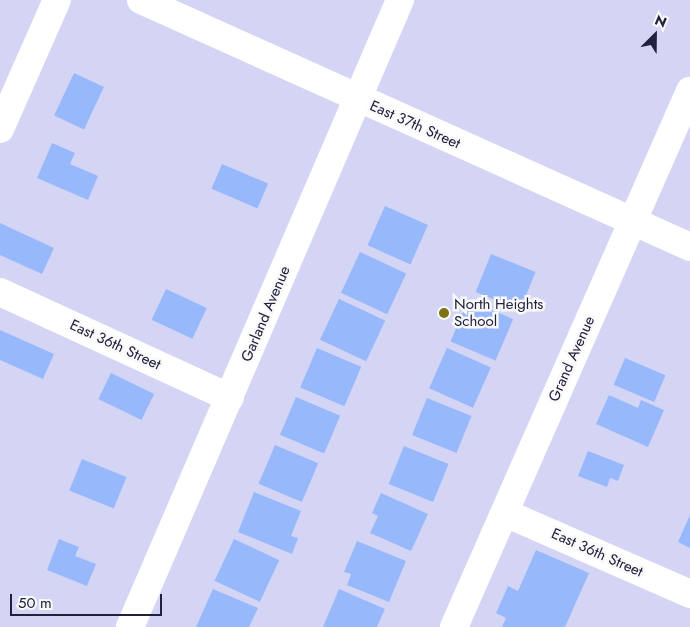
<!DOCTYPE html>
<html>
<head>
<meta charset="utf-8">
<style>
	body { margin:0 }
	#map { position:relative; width:690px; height:627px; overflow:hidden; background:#d4d5f5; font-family:Jost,sans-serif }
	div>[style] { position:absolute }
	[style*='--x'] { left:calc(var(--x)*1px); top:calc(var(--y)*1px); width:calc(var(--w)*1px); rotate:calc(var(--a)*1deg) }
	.building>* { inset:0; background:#97b8fa; transform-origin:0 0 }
	.minor>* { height:28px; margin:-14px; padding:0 14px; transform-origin:14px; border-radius:14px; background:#fff }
	.dots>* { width:14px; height:14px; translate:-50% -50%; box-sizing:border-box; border:2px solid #f9f9f9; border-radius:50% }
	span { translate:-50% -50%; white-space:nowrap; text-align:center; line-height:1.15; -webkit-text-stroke:5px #f9f9f9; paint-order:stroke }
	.street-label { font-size:15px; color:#21203d }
	.poi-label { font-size:15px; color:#21203d }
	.left { translate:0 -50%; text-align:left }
	.north { position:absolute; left:630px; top:10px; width:50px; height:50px; -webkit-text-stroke:4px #f9f9f9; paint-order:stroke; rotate:23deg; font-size:14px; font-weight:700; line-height:20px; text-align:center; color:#21203d }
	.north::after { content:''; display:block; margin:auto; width:18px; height:22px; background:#21203d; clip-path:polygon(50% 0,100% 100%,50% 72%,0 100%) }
	.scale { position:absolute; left:10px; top:594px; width:152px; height:22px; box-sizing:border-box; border:2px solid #21203d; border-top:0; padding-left:6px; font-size:15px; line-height:18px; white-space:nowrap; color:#21203d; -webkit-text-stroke:4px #f9f9f9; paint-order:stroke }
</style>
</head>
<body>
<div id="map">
	<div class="building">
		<div style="left:74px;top:73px;width:33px;height:47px;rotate:25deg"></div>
		<div style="clip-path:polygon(52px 143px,75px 153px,70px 164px,98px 176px,88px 200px,37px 178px)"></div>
		<div style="left:222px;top:164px;width:50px;height:27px;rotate:23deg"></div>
		<div style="left:385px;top:206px;width:47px;height:43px;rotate:24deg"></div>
		<div style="clip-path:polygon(0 223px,54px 248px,42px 274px,0 255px)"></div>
		<div style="left:360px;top:252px;width:51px;height:45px;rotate:25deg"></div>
		<div style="left:491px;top:254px;width:48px;height:41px;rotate:22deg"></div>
		<div style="left:166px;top:289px;width:45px;height:34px;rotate:25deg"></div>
		<div style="left:339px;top:299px;width:51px;height:45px;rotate:25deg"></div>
		<div style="left:468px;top:300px;width:49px;height:45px;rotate:23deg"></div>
		<div style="clip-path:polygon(0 330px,54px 354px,43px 379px,0 360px)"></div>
		<div style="left:317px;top:348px;width:48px;height:43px;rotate:23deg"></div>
		<div style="left:447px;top:348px;width:48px;height:44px;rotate:24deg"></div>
		<div style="left:625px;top:358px;width:44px;height:29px;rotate:23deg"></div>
		<div style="left:111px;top:373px;width:48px;height:29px;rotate:26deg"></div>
		<div style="clip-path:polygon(609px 395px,638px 408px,641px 400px,664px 410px,648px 447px,596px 424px)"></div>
		<div style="left:296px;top:397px;width:48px;height:41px;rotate:23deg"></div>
		<div style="left:427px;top:398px;width:48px;height:40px;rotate:22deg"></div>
		<div style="left:275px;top:445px;width:47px;height:42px;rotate:23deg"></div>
		<div style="left:404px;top:446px;width:48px;height:41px;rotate:22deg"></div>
		<div style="clip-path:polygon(588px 451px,624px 465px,618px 481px,610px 478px,607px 487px,578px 476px)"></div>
		<div style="left:82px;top:459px;width:48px;height:34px;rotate:22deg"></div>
		<div style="clip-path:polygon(254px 492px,301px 511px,291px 536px,298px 538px,292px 554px,238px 532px)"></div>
		<div style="clip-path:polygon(381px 493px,428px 514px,411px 551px,370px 533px,378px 516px,372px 513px)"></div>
		<div style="clip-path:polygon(690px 515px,690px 548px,678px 542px)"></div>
		<div style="clip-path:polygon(59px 539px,79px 547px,75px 556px,96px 564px,87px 586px,47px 570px)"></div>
		<div style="left:234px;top:539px;width:50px;height:46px;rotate:25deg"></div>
		<div style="clip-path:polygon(357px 541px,406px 561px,389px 602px,347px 585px,351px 574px,344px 572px)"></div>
		<div style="clip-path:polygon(536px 550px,589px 573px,565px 627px,502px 627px,506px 618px,496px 613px,508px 586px,518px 591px)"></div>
		<div style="clip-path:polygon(213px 589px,258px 608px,249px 627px,196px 627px)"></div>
		<div style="clip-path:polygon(339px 589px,385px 609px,377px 627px,323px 627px)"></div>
	</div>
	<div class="minor">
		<div style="--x:141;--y:0;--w:602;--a:24.22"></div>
		<div style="--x:0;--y:129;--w:141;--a:-66.2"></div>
		<div style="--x:0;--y:292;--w:253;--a:24.7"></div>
		<div style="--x:505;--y:513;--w:202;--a:23.6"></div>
		<div style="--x:130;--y:627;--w:683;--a:-66.7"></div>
		<div style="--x:454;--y:627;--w:586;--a:-66.24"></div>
	</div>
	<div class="dots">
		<div style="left:444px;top:313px;background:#7b7315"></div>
	</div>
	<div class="street-label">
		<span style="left:415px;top:125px;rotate:24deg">East 37th Street</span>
		<span style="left:266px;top:314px;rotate:-67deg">Garland Avenue</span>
		<span style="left:115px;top:345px;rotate:25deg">East 36th Street</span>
		<span style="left:572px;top:359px;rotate:-66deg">Grand Avenue</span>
		<span style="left:597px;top:553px;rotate:24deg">East 36th Street</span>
	</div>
	<div class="poi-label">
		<span class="left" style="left:454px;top:313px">North Heights<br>School</span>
	</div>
	<div class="north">N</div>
	<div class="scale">50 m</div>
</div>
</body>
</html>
